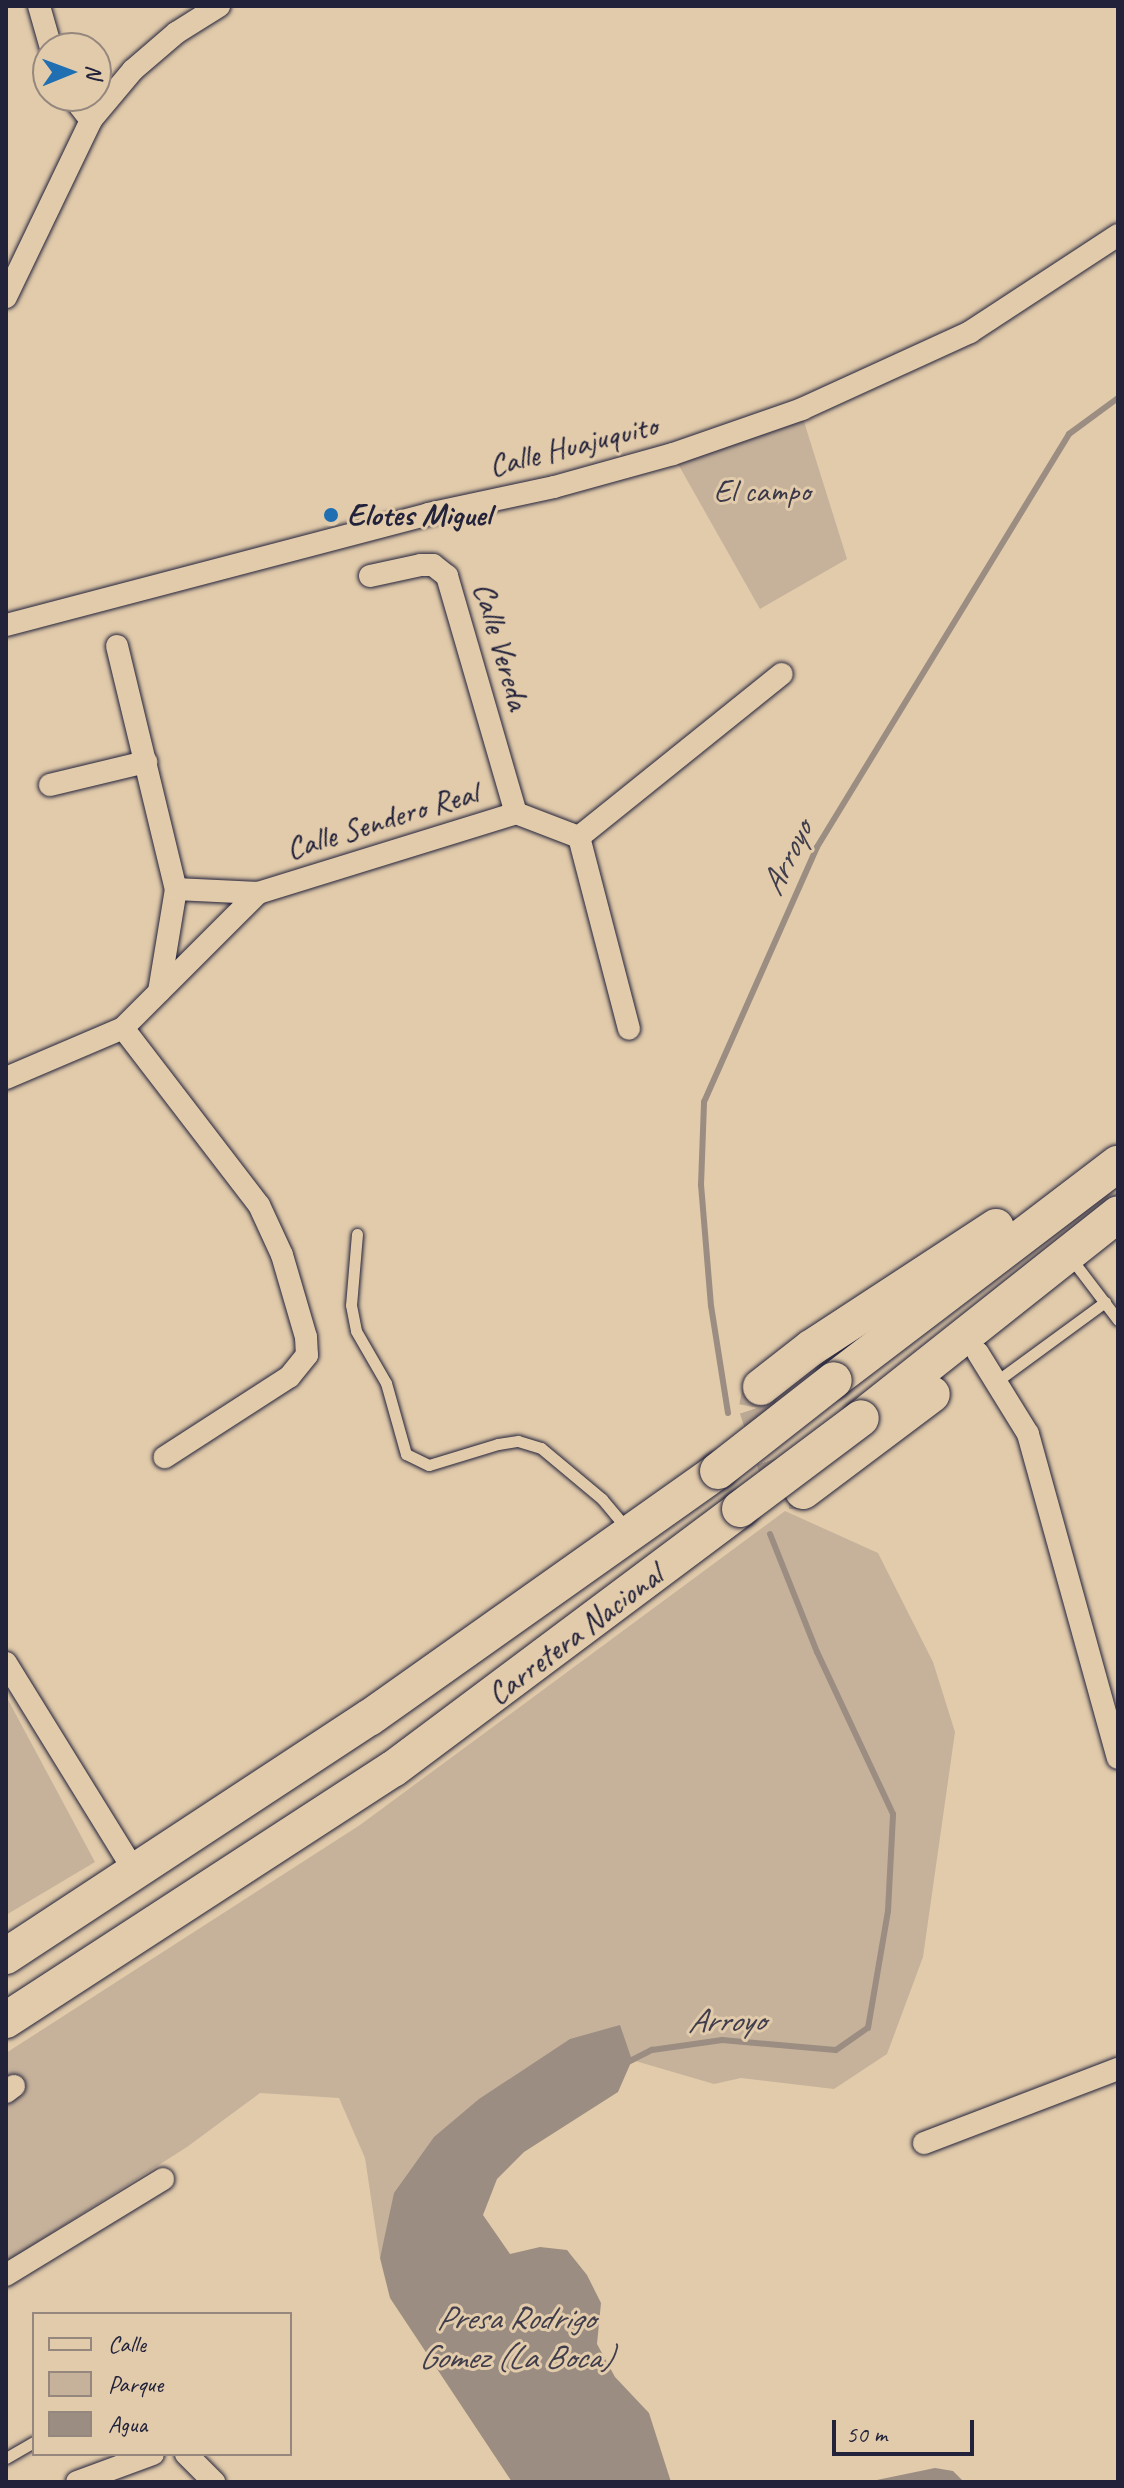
<!DOCTYPE html>
<html>
<head>
<meta charset="utf-8">
<style>
	body { margin:0 }
	#map { position:relative; width:1124px; height:2488px; overflow:hidden; background:#e2cbab; font-family:Caveat,sans-serif }
	div>[style] { position:absolute }
	[style*='--x'] { left:calc(var(--x)*1px); top:calc(var(--y)*1px); width:calc(var(--w)*1px); rotate:calc(var(--a)*1deg) }
	.green>* { inset:0; background:#c6b29b }
	.water>* { inset:0; background:#9b8d81 }
	.stream>* { height:6px; margin:-3px; padding:0 3px; transform-origin:3px; border-radius:3px; background:#9b8d81 }
	.trunk-tunnel>* { height:36px; margin-top:-18px; transform-origin:0; background:repeating-linear-gradient(90deg,#bca995 0 36px,transparent 0 54px) }
	.roads { filter:drop-shadow(0 0 2px #22223b) drop-shadow(0 0 2px #22223b) }
	.service>* { height:11px; margin:-5.5px; padding:0 5.5px; transform-origin:5.5px; border-radius:5.5px; background:#e2cbab }
	.minor>* { height:22px; margin:-11px; padding:0 11px; transform-origin:11px; border-radius:11px; background:#e2cbab }
	.trunk>* { height:36px; margin:-18px; padding:0 18px; transform-origin:18px; border-radius:18px; background:#e2cbab }
	.bridges { filter:drop-shadow(0 0 2px #22223b) drop-shadow(0 0 2px #22223b) }
	.trunk-bridge>* { height:36px; margin:-18px; padding:0 18px; transform-origin:18px; border-radius:18px; background:#e2cbab }
	.dots>* { width:22px; height:22px; translate:-50% -50%; box-sizing:border-box; border:4px solid #e2cbab; border-radius:50% }
	span { translate:-50% -50%; white-space:nowrap; text-align:center; line-height:1.15; -webkit-text-stroke:6px #e2cbab; paint-order:stroke }
	.street-label { font-size:32px; color:#22223b }
	.park-label { font-size:32px; color:#3b3849 }
	.poi-label { font-size:32px; color:#22223b; font-weight:700 }
	.left { translate:0 -50%; text-align:left }
	.water-label { font-size:34px; color:#403d4c; font-style:italic }
	.frame { position:absolute; inset:0; border:8px solid #22223b; pointer-events:none }
	.legend { position:absolute; left:32px; top:2312px; width:260px; height:144px; box-sizing:border-box; background:#e2cbab; border:2px solid #95877e; margin:0; padding:10px 14px; list-style:none; font-size:24px; color:#22223b }
	.legend li { display:flex; align-items:center; gap:16px; height:40px }
	.legend b { width:40px; border:2px solid #95877e }
	.north { position:absolute; left:32px; top:32px; width:80px; height:80px; box-sizing:border-box; background:#e2cbab; border:2px solid #95877e; border-radius:50%; rotate:89deg; font-size:22px; font-weight:700; line-height:32px; text-align:center; color:#22223b }
	.north::after { content:''; display:block; margin:auto; width:28px; height:36px; background:#1f6fb2; clip-path:polygon(50% 0,100% 100%,50% 72%,0 100%) }
	.scale { position:absolute; left:832px; top:2420px; width:142px; height:36px; box-sizing:border-box; border:4px solid #22223b; border-top:0; padding-left:10px; font-size:24px; line-height:28px; white-space:nowrap; color:#22223b; -webkit-text-stroke:6px #e2cbab; paint-order:stroke }
</style>
</head>
<body>
<div id="map">
	<div class="green">
		<div style="clip-path:polygon(801px 412px,847px 559px,760px 609px,674px 457px)"></div>
		<div style="clip-path:polygon(785px 1511px,878px 1553px,933px 1662px,955px 1732px,923px 1957px,887px 2054px,834px 2089px,741px 2078px,714px 2084px,632px 2060px,388px 2228px,380px 2258px,365px 2158px,339px 2098px,260px 2093px,187px 2147px,6px 2262px,6px 2053px,360px 1825px)"></div>
		<div style="clip-path:polygon(6px 1696px,95px 1862px,6px 1915px)"></div>
	</div>
	<div class="water">
		<div style="clip-path:polygon(620px 2025px,632px 2060px,618px 2092px,524px 2152px,497px 2179px,483px 2215px,510px 2254px,540px 2247px,567px 2250px,587px 2275px,601px 2303px,597px 2344px,615px 2377px,649px 2413px,671px 2482px,512px 2482px,390px 2298px,380px 2258px,394px 2193px,434px 2137px,479px 2099px,570px 2039px)"></div>
		<div style="clip-path:polygon(935px 2468px,953px 2471px,964px 2482px,867px 2482px)"></div>
	</div>
	<div class="stream">
		<div style="--x:728;--y:1413;--w:108;--a:-99"></div>
		<div style="--x:711;--y:1306;--w:121;--a:-94.7"></div>
		<div style="--x:701;--y:1185;--w:83;--a:-87.9"></div>
		<div style="--x:704;--y:1102;--w:279;--a:-66.1"></div>
		<div style="--x:817;--y:847;--w:484;--a:-58.6"></div>
		<div style="--x:1069;--y:434;--w:61;--a:-36.3"></div>
		<div style="--x:628;--y:2062;--w:27;--a:-27"></div>
		<div style="--x:652;--y:2050;--w:71;--a:-8.1"></div>
		<div style="--x:722;--y:2040;--w:114;--a:5"></div>
		<div style="--x:836;--y:2050;--w:39;--a:-35"></div>
		<div style="--x:868;--y:2028;--w:119;--a:-80.3"></div>
		<div style="--x:888;--y:1911;--w:97;--a:-87"></div>
		<div style="--x:893;--y:1814;--w:179;--a:-115.1"></div>
		<div style="--x:817;--y:1652;--w:127;--a:-111.7"></div>
	</div>
	<div class="trunk-tunnel">
		<div style="--x:761;--y:1387;--w:21;--a:101"></div>
		<div style="--x:757;--y:1408;--w:64;--a:71.8"></div>
		<div style="--x:777;--y:1469;--w:25;--a:61"></div>
		<div style="--x:789;--y:1491;--w:14;--a:0"></div>
	</div>
	<div class="roads">
		<div class="service">
			<div style="--x:357;--y:1234;--w:71;--a:94.8"></div>
			<div style="--x:351;--y:1305;--w:26;--a:79"></div>
			<div style="--x:356;--y:1331;--w:60;--a:60"></div>
			<div style="--x:386;--y:1383;--w:74;--a:74.3"></div>
			<div style="--x:406;--y:1454;--w:25;--a:26"></div>
			<div style="--x:429;--y:1465;--w:72;--a:-16.9"></div>
			<div style="--x:498;--y:1444;--w:20;--a:-9"></div>
			<div style="--x:518;--y:1441;--w:24;--a:17"></div>
			<div style="--x:541;--y:1448;--w:80;--a:39.9"></div>
			<div style="--x:602;--y:1499;--w:38;--a:50"></div>
			<div style="--x:1070;--y:1257;--w:79;--a:52.7"></div>
			<div style="--x:997;--y:1381;--w:134;--a:-36.2"></div>
			<div style="--x:6;--y:2458;--w:32;--a:-30"></div>
		</div>
		<div class="minor">
			<div style="--x:39;--y:6;--w:44;--a:74.1"></div>
			<div style="--x:72;--y:96;--w:31;--a:52"></div>
			<div style="--x:6;--y:297;--w:196;--a:-64.3"></div>
			<div style="--x:91;--y:120;--w:65;--a:-50"></div>
			<div style="--x:133;--y:70;--w:57;--a:-40.7"></div>
			<div style="--x:176;--y:33;--w:51;--a:-32.1"></div>
			<div style="--x:370;--y:576;--w:52;--a:-12.2"></div>
			<div style="--x:421;--y:565;--w:12;--a:0"></div>
			<div style="--x:433;--y:565;--w:18;--a:38"></div>
			<div style="--x:447;--y:576;--w:247;--a:73.8"></div>
			<div style="--x:6;--y:625;--w:436;--a:-14.7"></div>
			<div style="--x:428;--y:514;--w:129;--a:-12.1"></div>
			<div style="--x:554;--y:487;--w:123;--a:-15.5"></div>
			<div style="--x:673;--y:454;--w:137;--a:-19.2"></div>
			<div style="--x:802;--y:409;--w:185;--a:-24.6"></div>
			<div style="--x:970;--y:332;--w:177;--a:-33.2"></div>
			<div style="--x:117;--y:646;--w:250;--a:76.4"></div>
			<div style="--x:176;--y:889;--w:104;--a:99.4"></div>
			<div style="--x:50;--y:785;--w:99;--a:-13.5"></div>
			<div style="--x:579;--y:837;--w:198;--a:75.4"></div>
			<div style="--x:176;--y:889;--w:82;--a:2.8"></div>
			<div style="--x:123;--y:1028;--w:223;--a:52.5"></div>
			<div style="--x:259;--y:1205;--w:55;--a:65.3"></div>
			<div style="--x:282;--y:1255;--w:85;--a:73.7"></div>
			<div style="--x:306;--y:1337;--w:18;--a:87"></div>
			<div style="--x:307;--y:1355;--w:28;--a:129"></div>
			<div style="--x:289;--y:1377;--w:148;--a:147.2"></div>
			<div style="--x:6;--y:1078;--w:127;--a:-23.1"></div>
			<div style="--x:123;--y:1028;--w:191;--a:-45"></div>
			<div style="--x:258;--y:893;--w:270;--a:-17.2"></div>
			<div style="--x:516;--y:813;--w:67;--a:20.9"></div>
			<div style="--x:579;--y:837;--w:260;--a:-38.8"></div>
			<div style="--x:978;--y:1353;--w:95;--a:58.3"></div>
			<div style="--x:1028;--y:1434;--w:336;--a:74.5"></div>
			<div style="--x:6;--y:1663;--w:249;--a:58.3"></div>
			<div style="--x:6;--y:2092;--w:10;--a:-37"></div>
			<div style="--x:924;--y:2143;--w:208;--a:-20.9"></div>
			<div style="--x:6;--y:2275;--w:184;--a:-31.4"></div>
			<div style="--x:186;--y:2454;--w:40;--a:45"></div>
			<div style="--x:77;--y:2482;--w:81;--a:-20.2"></div>
		</div>
		<div class="trunk">
			<div style="--x:834;--y:1380;--w:357;--a:-37.3"></div>
			<div style="--x:761;--y:1387;--w:63;--a:-38"></div>
			<div style="--x:811;--y:1348;--w:221;--a:-33.2"></div>
			<div style="--x:861;--y:1418;--w:328;--a:-38.4"></div>
			<div style="--x:803;--y:1491;--w:161;--a:-36.9"></div>
			<div style="--x:6;--y:1956;--w:434;--a:-33.3"></div>
			<div style="--x:369;--y:1718;--w:428;--a:-35.3"></div>
			<div style="--x:6;--y:2020;--w:461;--a:-33"></div>
			<div style="--x:393;--y:1769;--w:434;--a:-36.8"></div>
		</div>
	</div>
	<div class="bridges">
		<div class="trunk-bridge">
			<div style="--x:718;--y:1471;--w:147;--a:-38.1"></div>
			<div style="--x:740;--y:1509;--w:151;--a:-36.9"></div>
		</div>
	</div>
	<div class="dots">
		<div style="left:331px;top:515px;background:#1f6fb2"></div>
	</div>
	<div class="street-label">
		<span style="left:573px;top:446px;rotate:-14deg">Calle Huajuquito</span>
		<span style="left:501px;top:646px;rotate:74deg">Calle Vereda</span>
		<span style="left:382px;top:821px;rotate:-17deg">Calle Sendero Real</span>
		<span style="left:575px;top:1635px;rotate:-37deg">Carretera Nacional</span>
	</div>
	<div class="park-label">
		<span style="left:762px;top:491px">El campo</span>
	</div>
	<div class="poi-label">
		<span class="left" style="left:347px;top:515px">Elotes Miguel</span>
	</div>
	<div class="water-label">
		<span style="left:786px;top:858px;rotate:-64deg">Arroyo</span>
		<span style="left:726px;top:2020px;rotate:-1deg">Arroyo</span>
		<span style="left:515px;top:2337px">Presa Rodrigo<br>Gomez (La Boca)</span>
	</div>
	<div class="frame"></div>
	<ul class="legend">
	<li><b style="height:10px;background:#e2cbab"></b>Calle</li>
	<li><b style="height:22px;background:#c6b29b"></b>Parque</li>
	<li><b style="height:22px;background:#9b8d81"></b>Agua</li>
	</ul>
	<div class="north">N</div>
	<div class="scale">50 m</div>
</div>
</body>
</html>
